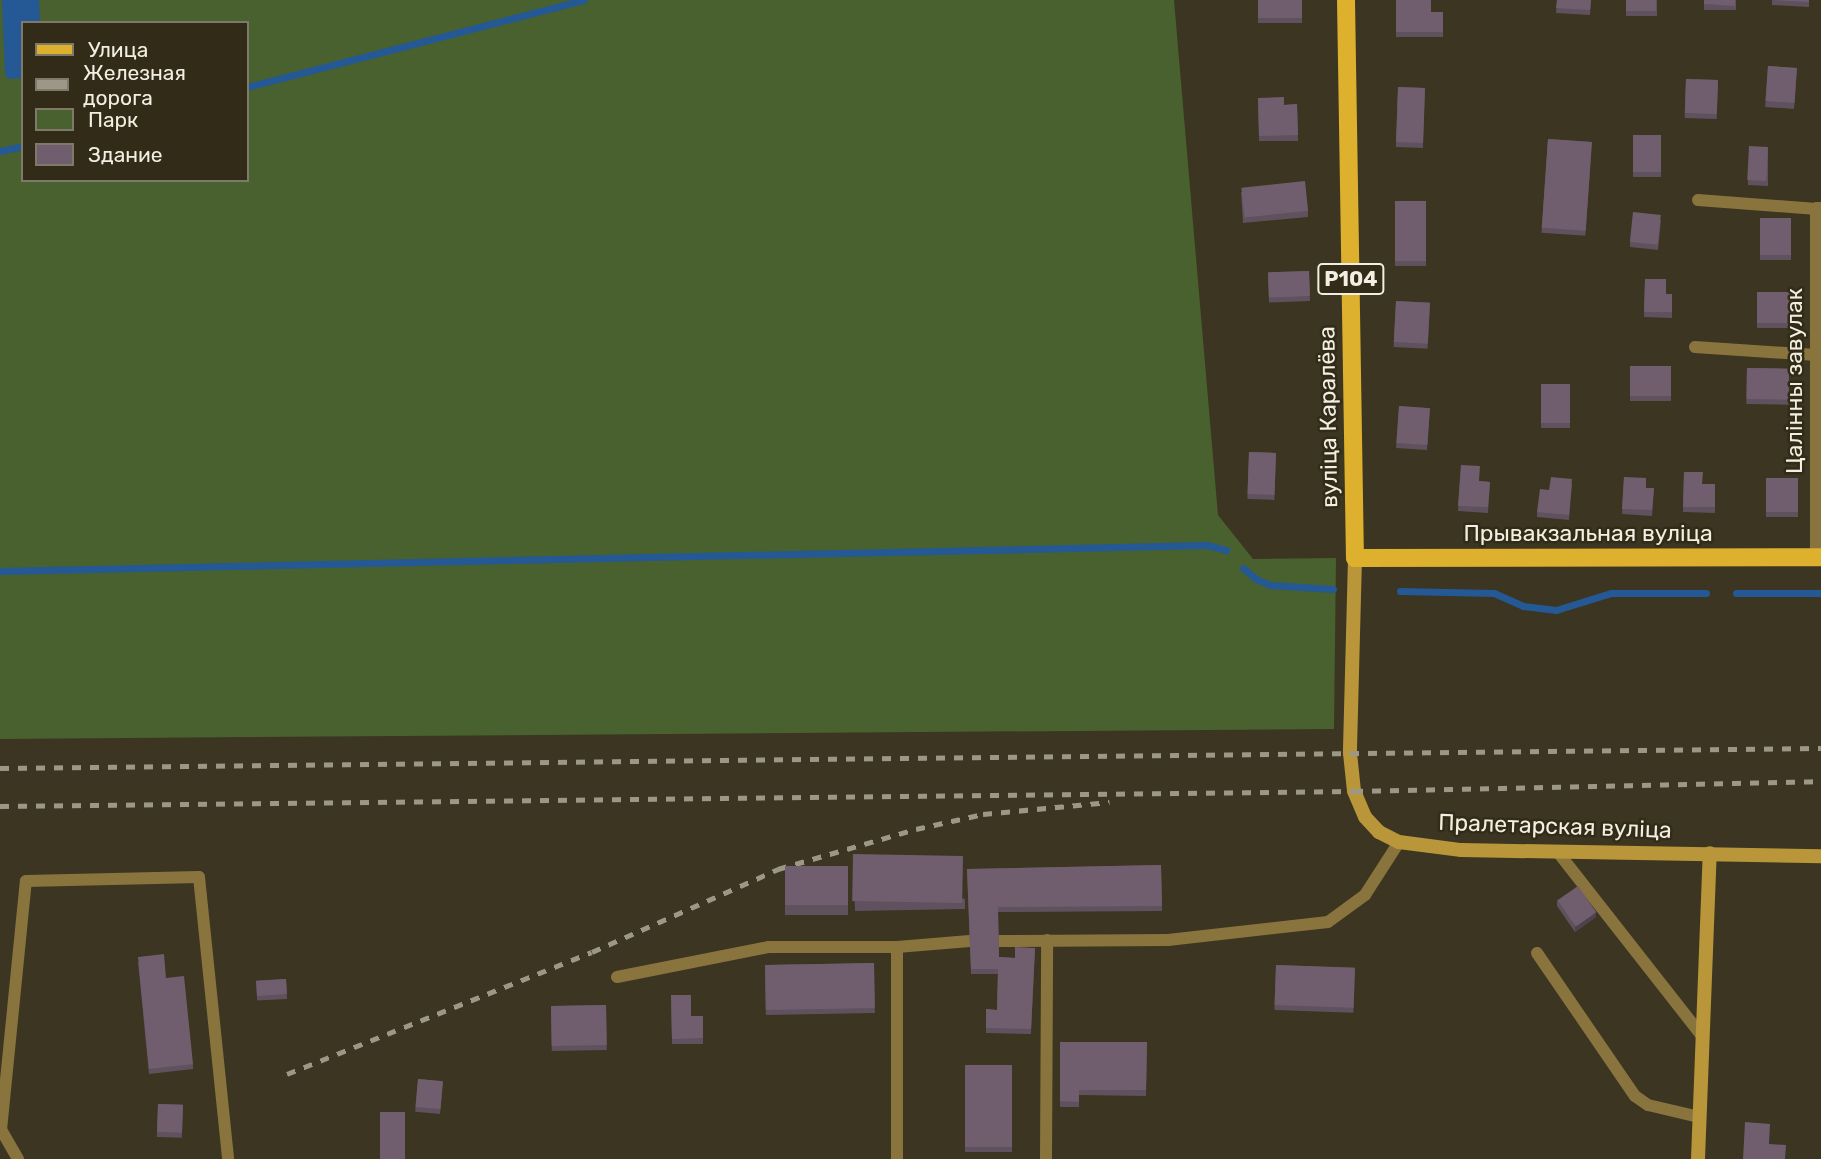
<!DOCTYPE html>
<html>
<head>
<meta charset="utf-8">
<style>
	body { margin:0 }
	#map { position:relative; width:1821px; height:1159px; overflow:hidden; background:#3b3521; font-family:Rubik,sans-serif }
	div>[style] { position:absolute }
	[style*='--x'] { left:calc(var(--x)*1px); top:calc(var(--y)*1px); width:calc(var(--w)*1px); rotate:calc(var(--a)*1deg) }
	.green>* { inset:0; background:#48612e }
	.water>* { inset:0; background:#245995 }
	.stream>* { height:7px; margin:-3.5px; padding:0 3.5px; transform-origin:3.5px; border-radius:3.5px; background:#245995 }
	.service>* { height:12px; margin:-6px; padding:0 6px; transform-origin:6px; border-radius:6px; background:#89743e }
	.minor>* { height:14px; margin:-7px; padding:0 7px; transform-origin:7px; border-radius:7px; background:#89743e }
	.secondary>* { height:14px; margin:-7px; padding:0 7px; transform-origin:7px; border-radius:7px; background:#b99639 }
	.primary>* { height:18px; margin:-9px; padding:0 9px; transform-origin:9px; border-radius:9px; background:#ddb02d }
	.rail>* { height:5px; margin-top:-2.5px; transform-origin:0; background:repeating-linear-gradient(90deg,#9c9787 0 9px,transparent 0 18px) }
	.wall>* { inset:0; background:#60515f; transform-origin:0 0 }
	.shaded-wall>* { inset:0; background:#4e424d }
	.building>* { inset:0; background:#705e6e; transform-origin:0 0 }
	span { translate:-50% -50%; white-space:nowrap; text-align:center; line-height:1.15; -webkit-text-stroke:5px #312b17; paint-order:stroke }
	.shield-label span { padding:2px 5px; background:#312b17; border:2px solid; border-radius:5px; -webkit-text-stroke-width:0 }
	.shield-label { font-size:21px; color:#f2efe2; font-weight:700 }
	.street-label { font-size:23px; color:#f2efe2 }
	.legend { position:absolute; left:21px; top:21px; width:228px; height:161px; box-sizing:border-box; background:#312b17; border:2px solid #7e7968; margin:0; padding:9px 12px; list-style:none; font-size:21px; color:#f2efe2 }
	.legend li { display:flex; align-items:center; gap:14px; height:35px }
	.legend b { width:35px; border:2px solid #7e7968 }
</style>
</head>
<body>
<div id="map">
	<div class="green">
		<div style="clip-path:polygon(evenodd,0 0,1174px 0,1218px 515px,1253px 559px,1336px 558px,1334px 729px,0 739px,0 0,23px 23px,247px 23px,247px 180px,23px 180px,23px 23px)"></div>
	</div>
	<div class="water">
		<div style="clip-path:polygon(2px 0,39px 0,40px 23px,23px 23px,23px 78px,9px 79px,5px 75px)"></div>
	</div>
	<div class="stream">
		<div style="--x:247;--y:87;--w:348;--a:-14.5"></div>
		<div style="--x:0;--y:151;--w:24;--a:-12"></div>
		<div style="--x:1243;--y:568;--w:17;--a:40"></div>
		<div style="--x:1256;--y:579;--w:15;--a:23"></div>
		<div style="--x:1270;--y:585;--w:63;--a:3.6"></div>
		<div style="--x:0;--y:571;--w:1207;--a:-1.23"></div>
		<div style="--x:1207;--y:545;--w:20;--a:15"></div>
		<div style="--x:1400;--y:591;--w:94;--a:1.2"></div>
		<div style="--x:1494;--y:593;--w:32;--a:24"></div>
		<div style="--x:1523;--y:606;--w:33;--a:7"></div>
		<div style="--x:1556;--y:610;--w:58;--a:-17.2"></div>
		<div style="--x:1611;--y:593;--w:95;--a:0"></div>
		<div style="--x:1736;--y:593;--w:85;--a:0"></div>
	</div>
	<div class="service">
		<div style="--x:1698;--y:200;--w:119;--a:4.3"></div>
		<div style="--x:1695;--y:347;--w:122;--a:3.8"></div>
		<div style="--x:1557;--y:851;--w:236;--a:51.9"></div>
		<div style="--x:998;--y:941;--w:170;--a:-0.3"></div>
		<div style="--x:1168;--y:940;--w:161;--a:-6.4"></div>
		<div style="--x:1328;--y:922;--w:46;--a:-36.1"></div>
		<div style="--x:1365;--y:895;--w:63;--a:-57.3"></div>
		<div style="--x:1537;--y:953;--w:173;--a:55.6"></div>
		<div style="--x:1635;--y:1096;--w:16;--a:35"></div>
		<div style="--x:1648;--y:1105;--w:52;--a:13.2"></div>
		<div style="--x:617;--y:977;--w:155;--a:-11.2"></div>
		<div style="--x:769;--y:947;--w:128;--a:0"></div>
		<div style="--x:897;--y:947;--w:73;--a:-4.7"></div>
		<div style="--x:18;--y:1159;--w:34;--a:-120"></div>
		<div style="--x:1;--y:1130;--w:250;--a:-84.3"></div>
		<div style="--x:26;--y:881;--w:173;--a:-1.3"></div>
		<div style="--x:199;--y:877;--w:283;--a:84.1"></div>
		<div style="--x:897;--y:1159;--w:212;--a:-90"></div>
		<div style="--x:1046;--y:1159;--w:219;--a:-89.7"></div>
	</div>
	<div class="minor">
		<div style="--x:1817;--y:557;--w:348;--a:-90"></div>
		<div style="--x:1817;--y:209;--w:4;--a:0"></div>
	</div>
	<div class="secondary">
		<div style="--x:1355;--y:558;--w:195;--a:91.5"></div>
		<div style="--x:1350;--y:753;--w:38;--a:84"></div>
		<div style="--x:1354;--y:791;--w:28;--a:67"></div>
		<div style="--x:1365;--y:817;--w:21;--a:47"></div>
		<div style="--x:1379;--y:832;--w:22;--a:27"></div>
		<div style="--x:1399;--y:842;--w:63;--a:7.4"></div>
		<div style="--x:1461;--y:850;--w:360;--a:1"></div>
		<div style="--x:1698;--y:1159;--w:306;--a:-87.8"></div>
	</div>
	<div class="primary">
		<div style="--x:1346;--y:0;--w:558;--a:89.08"></div>
		<div style="--x:1355;--y:558;--w:466;--a:-0.1"></div>
	</div>
	<div class="rail">
		<div style="--x:0;--y:768;--w:1821;--a:-0.63"></div>
		<div style="--x:0;--y:806;--w:1354;--a:-0.63"></div>
		<div style="--x:1354;--y:791;--w:467;--a:-1.2"></div>
		<div style="--x:287;--y:1074;--w:328;--a:-21.8"></div>
		<div style="--x:592;--y:952;--w:204;--a:-24"></div>
		<div style="--x:778;--y:869;--w:144;--a:-16.2"></div>
		<div style="--x:916;--y:829;--w:69;--a:-12.6"></div>
		<div style="--x:983;--y:814;--w:127;--a:-5.4"></div>
	</div>
	<div class="wall">
		<div style="left:1258px;top:0;width:44px;height:23px"></div>
		<div style="clip-path:polygon(1396px 0,1431px 12px,1443px 12px,1443px 37px,1396px 37px)"></div>
		<div style="clip-path:polygon(1557px 0,1591px 0,1590px 15px,1556px 13px)"></div>
		<div style="left:1626px;top:0;width:31px;height:16px"></div>
		<div style="left:1704px;top:0;width:32px;height:10px"></div>
		<div style="clip-path:polygon(1772px 0,1809px 0,1809px 7px,1772px 5px)"></div>
		<div style="left:1768px;top:66px;width:29px;height:41px;rotate:4deg"></div>
		<div style="left:1686px;top:79px;width:32px;height:39px;rotate:2deg"></div>
		<div style="left:1398px;top:87px;width:27px;height:60px;rotate:2deg"></div>
		<div style="clip-path:polygon(1258px 98px,1284px 105px,1297px 104px,1298px 141px,1259px 141px)"></div>
		<div style="left:1633px;top:135px;width:28px;height:42px"></div>
		<div style="left:1548px;top:139px;width:44px;height:94px;rotate:4deg"></div>
		<div style="clip-path:polygon(1768px 147px,1768px 186px,1748px 185px,1748px 180px)"></div>
		<div style="clip-path:polygon(1241px 192px,1308px 211px,1308px 217px,1243px 223px)"></div>
		<div style="left:1395px;top:201px;width:31px;height:65px"></div>
		<div style="left:1760px;top:218px;width:31px;height:42px"></div>
		<div style="clip-path:polygon(1661px 220px,1658px 250px,1630px 247px,1630px 242px)"></div>
		<div style="left:1309px;top:271px;width:30px;height:41px;rotate:88deg"></div>
		<div style="clip-path:polygon(1645px 279px,1666px 294px,1672px 294px,1672px 318px,1644px 317px)"></div>
		<div style="left:1757px;top:292px;width:38px;height:36px"></div>
		<div style="left:1396px;top:301px;width:34px;height:46px;rotate:3deg"></div>
		<div style="left:1630px;top:366px;width:41px;height:35px"></div>
		<div style="left:1747px;top:368px;width:42px;height:36px;rotate:1deg"></div>
		<div style="left:1541px;top:384px;width:29px;height:44px"></div>
		<div style="left:1399px;top:406px;width:31px;height:42px;rotate:4deg"></div>
		<div style="left:1249px;top:452px;width:27px;height:47px;rotate:2deg"></div>
		<div style="clip-path:polygon(1461px 465px,1479px 481px,1490px 482px,1488px 513px,1458px 511px)"></div>
		<div style="clip-path:polygon(1684px 472px,1702px 484px,1715px 484px,1715px 513px,1683px 512px)"></div>
		<div style="clip-path:polygon(1624px 477px,1646px 488px,1654px 488px,1652px 516px,1622px 514px)"></div>
		<div style="left:1766px;top:478px;width:32px;height:39px"></div>
		<div style="clip-path:polygon(1572px 484px,1569px 520px,1537px 517px,1537px 512px,1549px 490px)"></div>
		<div style="clip-path:polygon(853px 865px,965px 899px,965px 909px,855px 911px)"></div>
		<div style="clip-path:polygon(1161px 865px,1162px 911px,998px 912px,999px 957px,1015px 958px,1035px 948px,1031px 1034px,986px 1033px,986px 1009px,997px 1010px,998px 974px,971px 974px,967px 869px)"></div>
		<div style="left:785px;top:866px;width:63px;height:49px"></div>
		<div style="clip-path:polygon(1557px 900px,1596px 917px,1575px 932px,1557px 906px)"></div>
		<div style="clip-path:polygon(138px 962px,166px 978px,193px 1064px,193px 1069px,149px 1074px)"></div>
		<div style="left:874px;top:963px;width:50px;height:109px;rotate:89deg"></div>
		<div style="left:1276px;top:965px;width:79px;height:45px;rotate:2deg"></div>
		<div style="left:286px;top:979px;width:20px;height:30px;rotate:87deg"></div>
		<div style="clip-path:polygon(671px 995px,691px 1016px,703px 1016px,703px 1044px,672px 1044px)"></div>
		<div style="left:606px;top:1005px;width:45px;height:55px;rotate:89deg"></div>
		<div style="clip-path:polygon(1060px 1042px,1147px 1042px,1146px 1096px,1079px 1095px,1079px 1107px,1060px 1107px)"></div>
		<div style="left:965px;top:1065px;width:47px;height:87px"></div>
		<div style="left:418px;top:1079px;width:25px;height:33px;rotate:5deg"></div>
		<div style="left:158px;top:1104px;width:25px;height:33px;rotate:2deg"></div>
	</div>
	<div class="shaded-wall">
		<div style="clip-path:polygon(1596px 912px,1596px 917px,1575px 932px,1575px 926px)"></div>
	</div>
	<div class="building">
		<div style="left:1258px;top:0;width:44px;height:18px"></div>
		<div style="clip-path:polygon(1396px 0,1431px 0,1431px 12px,1443px 12px,1443px 32px,1396px 32px)"></div>
		<div style="clip-path:polygon(1557px 0,1591px 0,1590px 10px,1556px 8px)"></div>
		<div style="left:1626px;top:0;width:30px;height:11px"></div>
		<div style="clip-path:polygon(1704px 0,1735px 0,1735px 6px,1704px 4px)"></div>
		<div style="clip-path:polygon(1772px 0,1809px 0,1809px 2px)"></div>
		<div style="left:1768px;top:66px;width:29px;height:35px;rotate:4deg"></div>
		<div style="left:1686px;top:79px;width:32px;height:34px;rotate:2deg"></div>
		<div style="left:1398px;top:87px;width:27px;height:55px;rotate:2deg"></div>
		<div style="clip-path:polygon(1284px 97px,1284px 105px,1297px 104px,1298px 135px,1259px 136px,1258px 98px)"></div>
		<div style="left:1633px;top:135px;width:28px;height:37px"></div>
		<div style="left:1548px;top:139px;width:44px;height:89px;rotate:4deg"></div>
		<div style="left:1749px;top:146px;width:19px;height:34px;rotate:3deg"></div>
		<div style="left:1305px;top:181px;width:30px;height:64px;rotate:84deg"></div>
		<div style="left:1395px;top:201px;width:31px;height:60px"></div>
		<div style="left:1633px;top:212px;width:28px;height:30px;rotate:6deg"></div>
		<div style="left:1760px;top:218px;width:31px;height:37px"></div>
		<div style="left:1309px;top:271px;width:25px;height:41px;rotate:88deg"></div>
		<div style="clip-path:polygon(1645px 279px,1666px 279px,1666px 294px,1672px 294px,1672px 312px,1644px 312px)"></div>
		<div style="left:1757px;top:292px;width:38px;height:31px"></div>
		<div style="left:1396px;top:301px;width:34px;height:41px;rotate:3deg"></div>
		<div style="left:1630px;top:366px;width:41px;height:30px"></div>
		<div style="left:1747px;top:368px;width:42px;height:31px;rotate:1deg"></div>
		<div style="left:1541px;top:384px;width:29px;height:39px"></div>
		<div style="left:1399px;top:406px;width:31px;height:37px;rotate:4deg"></div>
		<div style="left:1249px;top:452px;width:27px;height:42px;rotate:2deg"></div>
		<div style="clip-path:polygon(1461px 465px,1480px 466px,1479px 481px,1490px 482px,1488px 507px,1458px 506px)"></div>
		<div style="clip-path:polygon(1684px 472px,1703px 472px,1702px 484px,1715px 484px,1715px 507px,1683px 507px)"></div>
		<div style="clip-path:polygon(1551px 477px,1572px 479px,1569px 515px,1537px 512px,1540px 489px,1549px 490px)"></div>
		<div style="clip-path:polygon(1624px 477px,1646px 478px,1646px 488px,1654px 488px,1652px 510px,1622px 509px)"></div>
		<div style="left:1766px;top:478px;width:32px;height:34px"></div>
		<div style="left:853px;top:854px;width:110px;height:47px;rotate:1deg"></div>
		<div style="clip-path:polygon(1161px 865px,1162px 906px,998px 907px,999px 957px,1015px 958px,1015px 947px,1035px 948px,1031px 1029px,986px 1028px,986px 1009px,997px 1010px,998px 969px,971px 969px,967px 869px)"></div>
		<div style="left:785px;top:866px;width:63px;height:39px"></div>
		<div style="left:1578px;top:886px;width:32px;height:25px;rotate:55deg"></div>
		<div style="clip-path:polygon(164px 954px,166px 978px,184px 976px,193px 1064px,149px 1069px,138px 957px)"></div>
		<div style="left:874px;top:963px;width:45px;height:109px;rotate:89deg"></div>
		<div style="left:1276px;top:965px;width:79px;height:40px;rotate:2deg"></div>
		<div style="left:286px;top:979px;width:15px;height:30px;rotate:86deg"></div>
		<div style="clip-path:polygon(671px 995px,691px 995px,691px 1016px,703px 1016px,703px 1038px,672px 1039px)"></div>
		<div style="left:606px;top:1005px;width:40px;height:55px;rotate:89deg"></div>
		<div style="clip-path:polygon(1060px 1042px,1147px 1042px,1146px 1090px,1079px 1090px,1079px 1102px,1060px 1101px)"></div>
		<div style="left:965px;top:1065px;width:47px;height:82px"></div>
		<div style="left:418px;top:1079px;width:25px;height:28px;rotate:5deg"></div>
		<div style="left:158px;top:1104px;width:25px;height:28px;rotate:2deg"></div>
		<div style="left:380px;top:1112px;width:25px;height:47px"></div>
		<div style="clip-path:polygon(1745px 1122px,1770px 1124px,1769px 1144px,1786px 1145px,1785px 1159px,1743px 1159px)"></div>
	</div>
	<div class="shield-label">
		<span style="left:1351px;top:279px">Р104</span>
	</div>
	<div class="street-label">
		<span style="left:1794px;top:381px;rotate:-90deg">Цалінны завулак</span>
		<span style="left:1328px;top:417px;rotate:-91deg">вуліца Каралёва</span>
		<span style="left:1588px;top:533px">Прывакзальная вуліца</span>
		<span style="left:1555px;top:826px;rotate:2deg">Пралетарская вуліца</span>
	</div>
	<ul class="legend">
	<li><b style="height:9px;background:#ddb02d"></b>Улица</li>
	<li><b style="height:9px;background:#9c9787"></b>Железная дорога</li>
	<li><b style="height:19px;background:#48612e"></b>Парк</li>
	<li><b style="height:19px;background:#705e6e"></b>Здание</li>
	</ul>
</div>
</body>
</html>
